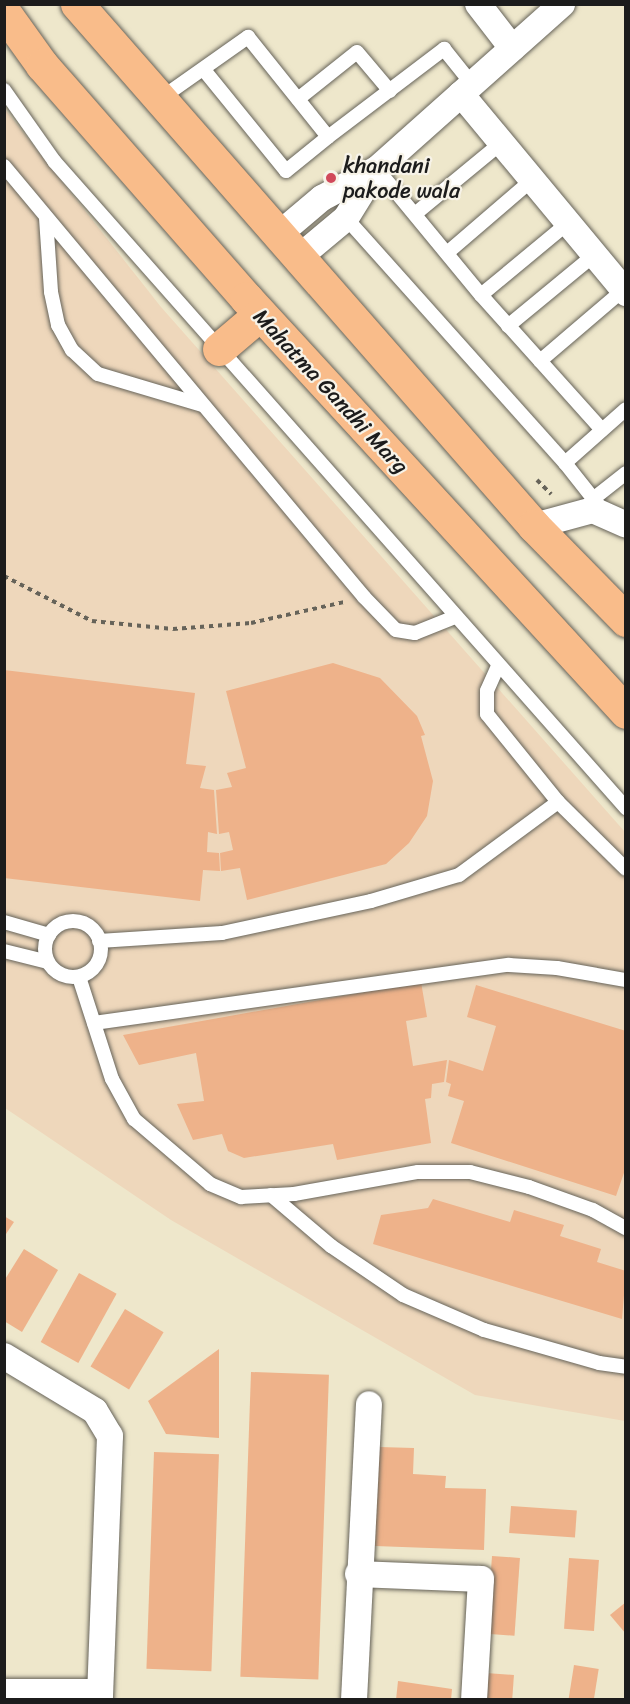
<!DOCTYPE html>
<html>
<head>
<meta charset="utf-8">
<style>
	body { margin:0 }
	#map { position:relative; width:630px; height:1704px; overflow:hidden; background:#eee7cb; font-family:Sriracha,sans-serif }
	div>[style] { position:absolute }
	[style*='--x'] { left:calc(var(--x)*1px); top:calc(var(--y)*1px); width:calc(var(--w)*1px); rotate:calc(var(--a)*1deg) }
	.built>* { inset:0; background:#eed7bb }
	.building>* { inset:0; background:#eeb28a; transform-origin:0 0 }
	.path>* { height:4px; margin-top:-2px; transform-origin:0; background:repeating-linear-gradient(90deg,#666359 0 4.5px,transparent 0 9px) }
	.roads { filter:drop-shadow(0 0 2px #666359) drop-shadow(0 0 2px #666359) }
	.service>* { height:14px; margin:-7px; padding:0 7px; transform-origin:7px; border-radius:7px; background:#fff }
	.service>.ring { margin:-7px; padding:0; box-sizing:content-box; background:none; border:14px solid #fff; border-radius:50% }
	.minor>* { height:26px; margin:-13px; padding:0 13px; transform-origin:13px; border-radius:13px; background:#fff }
	.primary>* { height:33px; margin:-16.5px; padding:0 16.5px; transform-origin:16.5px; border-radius:16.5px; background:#f9bc8a }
	.dots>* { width:16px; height:16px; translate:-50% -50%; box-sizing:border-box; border:3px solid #f7f3e8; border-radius:50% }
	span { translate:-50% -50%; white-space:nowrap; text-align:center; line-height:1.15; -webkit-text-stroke:4.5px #f7f3e8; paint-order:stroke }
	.poi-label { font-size:22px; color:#1c1c1c }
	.left { translate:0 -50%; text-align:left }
	.street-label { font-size:22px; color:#1c1c1c }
	.frame { position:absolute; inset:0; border:6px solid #1c1c1c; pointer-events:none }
</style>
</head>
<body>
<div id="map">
	<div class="built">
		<div style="clip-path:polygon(4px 108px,161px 307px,625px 832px,625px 1421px,475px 1395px,171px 1220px,5px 1108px)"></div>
	</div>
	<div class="building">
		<div style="clip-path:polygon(333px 663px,380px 678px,417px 716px,425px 735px,421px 736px,433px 781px,427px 816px,409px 843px,386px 864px,247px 900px,240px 868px,221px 871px,220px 853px,233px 850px,229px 832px,219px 834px,216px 790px,232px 787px,227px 773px,246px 768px,226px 691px)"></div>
		<div style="clip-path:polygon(4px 670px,195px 693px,186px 764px,206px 766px,200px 788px,214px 790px,217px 834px,208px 832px,207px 852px,219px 853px,220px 871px,203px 870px,200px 901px,4px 878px)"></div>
		<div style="clip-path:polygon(421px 982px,427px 1017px,406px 1021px,413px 1066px,447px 1060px,444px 1082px,432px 1084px,431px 1098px,425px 1099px,431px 1143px,337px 1160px,333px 1144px,244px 1158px,228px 1151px,222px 1134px,193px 1140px,177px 1104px,204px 1101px,196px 1053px,139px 1065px,123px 1035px)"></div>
		<div style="clip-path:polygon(476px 985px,626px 1031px,626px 1167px,616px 1196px,451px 1143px,464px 1101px,448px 1096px,451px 1084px,446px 1082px,449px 1060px,483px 1071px,496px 1026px,467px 1017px)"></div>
		<div style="clip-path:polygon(433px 1199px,510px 1222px,514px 1210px,564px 1225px,560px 1236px,601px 1249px,597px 1262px,626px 1271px,622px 1319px,373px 1244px,381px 1215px,428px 1208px)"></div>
		<div style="clip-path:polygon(4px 1216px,14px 1222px,4px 1237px)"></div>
		<div style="clip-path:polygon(24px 1249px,58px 1270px,22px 1332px,4px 1321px,4px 1281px)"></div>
		<div style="left:79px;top:1273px;width:43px;height:79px;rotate:29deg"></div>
		<div style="left:125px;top:1309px;width:45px;height:67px;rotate:31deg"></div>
		<div style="clip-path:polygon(219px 1349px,219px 1438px,166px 1434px,148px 1401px)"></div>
		<div style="left:251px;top:1372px;width:78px;height:305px;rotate:2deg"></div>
		<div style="clip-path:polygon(379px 1447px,414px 1448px,413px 1474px,446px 1476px,445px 1488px,486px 1489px,484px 1550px,375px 1546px)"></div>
		<div style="left:154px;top:1452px;width:65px;height:217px;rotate:2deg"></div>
		<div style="left:511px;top:1506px;width:66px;height:27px;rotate:4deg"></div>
		<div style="left:492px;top:1556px;width:28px;height:78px;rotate:4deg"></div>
		<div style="left:569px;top:1558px;width:30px;height:71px;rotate:4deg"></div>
		<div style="clip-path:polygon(626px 1602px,626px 1634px,610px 1615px)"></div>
		<div style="left:574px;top:1665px;width:25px;height:35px;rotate:9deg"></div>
		<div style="left:486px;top:1673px;width:28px;height:27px;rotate:4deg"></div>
		<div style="clip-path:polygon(398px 1681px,452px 1689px,451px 1700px,396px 1700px)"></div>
	</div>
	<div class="path">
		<div style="--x:537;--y:480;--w:20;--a:45"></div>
		<div style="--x:4;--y:576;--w:99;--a:27.1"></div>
		<div style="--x:92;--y:621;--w:81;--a:5.6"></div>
		<div style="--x:173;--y:629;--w:78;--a:-4.4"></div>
		<div style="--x:251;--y:623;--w:95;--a:-12.7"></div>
	</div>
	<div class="roads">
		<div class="service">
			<div style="--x:204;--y:70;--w:130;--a:50.9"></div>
			<div style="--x:286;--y:171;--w:54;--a:-39"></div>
			<div style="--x:4;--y:90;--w:87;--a:54.8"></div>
			<div style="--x:54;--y:161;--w:864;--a:48.52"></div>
			<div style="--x:160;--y:99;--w:108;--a:-35.2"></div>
			<div style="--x:248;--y:37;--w:128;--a:51.3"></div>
			<div style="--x:328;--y:137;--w:146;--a:-37.2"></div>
			<div style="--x:444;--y:49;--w:45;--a:51.3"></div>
			<div style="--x:298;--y:99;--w:75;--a:-38.5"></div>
			<div style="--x:357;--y:52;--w:51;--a:49.8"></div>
			<div style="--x:4;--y:166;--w:562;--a:50.13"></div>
			<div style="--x:364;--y:597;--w:46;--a:45.9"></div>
			<div style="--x:396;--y:630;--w:19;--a:9"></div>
			<div style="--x:415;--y:633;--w:43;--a:-21.8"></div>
			<div style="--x:377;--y:169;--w:163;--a:50.5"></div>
			<div style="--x:481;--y:295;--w:181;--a:48.1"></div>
			<div style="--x:415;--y:214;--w:112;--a:-39.5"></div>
			<div style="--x:46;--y:218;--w:74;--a:86.1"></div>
			<div style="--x:51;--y:292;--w:34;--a:78"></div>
			<div style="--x:58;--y:325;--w:29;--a:61"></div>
			<div style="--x:72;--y:350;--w:35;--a:43"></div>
			<div style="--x:98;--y:374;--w:109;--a:16.6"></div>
			<div style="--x:346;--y:218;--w:329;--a:48.2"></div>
			<div style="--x:565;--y:463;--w:81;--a:-41.5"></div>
			<div style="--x:447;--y:253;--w:112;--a:-40.7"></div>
			<div style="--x:481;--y:295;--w:113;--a:-39.6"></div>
			<div style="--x:508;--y:326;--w:112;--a:-39.5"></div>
			<div style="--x:540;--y:361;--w:109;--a:-40.5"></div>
			<div style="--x:565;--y:463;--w:61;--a:51.6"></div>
			<div style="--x:593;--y:499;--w:42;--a:-38.2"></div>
			<div style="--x:498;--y:666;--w:27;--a:114"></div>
			<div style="--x:487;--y:691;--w:23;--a:90"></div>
			<div style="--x:487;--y:714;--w:113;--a:51.1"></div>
			<div style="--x:558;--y:802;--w:95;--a:44.6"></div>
			<div class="ring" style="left:45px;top:921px;width:42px;height:42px"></div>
			<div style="--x:4;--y:922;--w:47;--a:16.1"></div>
			<div style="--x:99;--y:941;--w:123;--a:-3.7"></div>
			<div style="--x:222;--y:933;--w:152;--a:-12.1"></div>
			<div style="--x:371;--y:901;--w:92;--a:-16.5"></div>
			<div style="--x:459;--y:875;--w:123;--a:-36.4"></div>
			<div style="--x:4;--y:951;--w:45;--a:14"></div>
			<div style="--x:79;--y:977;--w:107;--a:72.1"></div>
			<div style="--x:112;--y:1079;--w:46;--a:61.2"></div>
			<div style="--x:134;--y:1119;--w:100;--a:40.5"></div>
			<div style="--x:210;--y:1184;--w:34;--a:23"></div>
			<div style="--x:241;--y:1197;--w:53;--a:-3.2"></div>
			<div style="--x:294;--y:1194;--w:126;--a:-10.1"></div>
			<div style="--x:418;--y:1172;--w:52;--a:0"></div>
			<div style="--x:470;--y:1172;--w:61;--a:14.3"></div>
			<div style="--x:529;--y:1187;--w:68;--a:19.8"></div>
			<div style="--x:593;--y:1210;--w:38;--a:29"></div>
			<div style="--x:94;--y:1023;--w:419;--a:-8"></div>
			<div style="--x:509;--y:965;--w:48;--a:3.6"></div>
			<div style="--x:557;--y:968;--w:70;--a:9.9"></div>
			<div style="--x:271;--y:1195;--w:79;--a:40.4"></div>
			<div style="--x:331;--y:1246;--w:87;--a:34.2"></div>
			<div style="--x:403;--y:1295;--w:88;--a:23.4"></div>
			<div style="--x:484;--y:1330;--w:120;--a:16"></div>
			<div style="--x:599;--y:1363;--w:27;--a:8"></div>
		</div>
		<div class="minor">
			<div style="--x:478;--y:4;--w:56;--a:52.3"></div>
			<div style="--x:461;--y:94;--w:259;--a:50.3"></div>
			<div style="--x:277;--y:236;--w:59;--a:-40.2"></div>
			<div style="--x:322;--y:198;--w:62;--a:-27.8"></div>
			<div style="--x:377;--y:169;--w:248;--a:-41.7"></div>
			<div style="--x:297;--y:259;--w:64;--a:-39.9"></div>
			<div style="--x:346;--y:218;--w:55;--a:-58.3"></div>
			<div style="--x:534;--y:526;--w:61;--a:-15.2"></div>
			<div style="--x:593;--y:510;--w:36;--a:24"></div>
			<div style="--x:4;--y:1356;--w:106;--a:31.1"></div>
			<div style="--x:95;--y:1411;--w:29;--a:59"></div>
			<div style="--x:110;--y:1436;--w:264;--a:92.2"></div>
			<div style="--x:358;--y:1574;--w:123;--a:2.3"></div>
			<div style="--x:481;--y:1579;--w:121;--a:93.3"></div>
			<div style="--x:4;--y:1692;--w:96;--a:0"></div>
			<div style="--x:354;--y:1700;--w:296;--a:-87.1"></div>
		</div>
		<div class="primary">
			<div style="--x:77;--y:4;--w:694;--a:48.8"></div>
			<div style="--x:534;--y:526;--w:132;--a:45.6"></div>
			<div style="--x:4;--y:12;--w:65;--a:54.4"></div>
			<div style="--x:42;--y:65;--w:310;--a:48.8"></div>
			<div style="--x:246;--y:298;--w:562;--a:47.45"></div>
			<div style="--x:219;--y:349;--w:54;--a:-40.5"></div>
		</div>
	</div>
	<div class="dots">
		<div style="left:331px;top:178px;background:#d1495b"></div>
	</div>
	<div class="poi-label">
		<span class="left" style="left:343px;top:178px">khandani<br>pakode wala</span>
	</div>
	<div class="street-label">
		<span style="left:331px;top:391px;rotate:47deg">Mahatma Gandhi Marg</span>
	</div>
	<div class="frame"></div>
</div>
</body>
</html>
